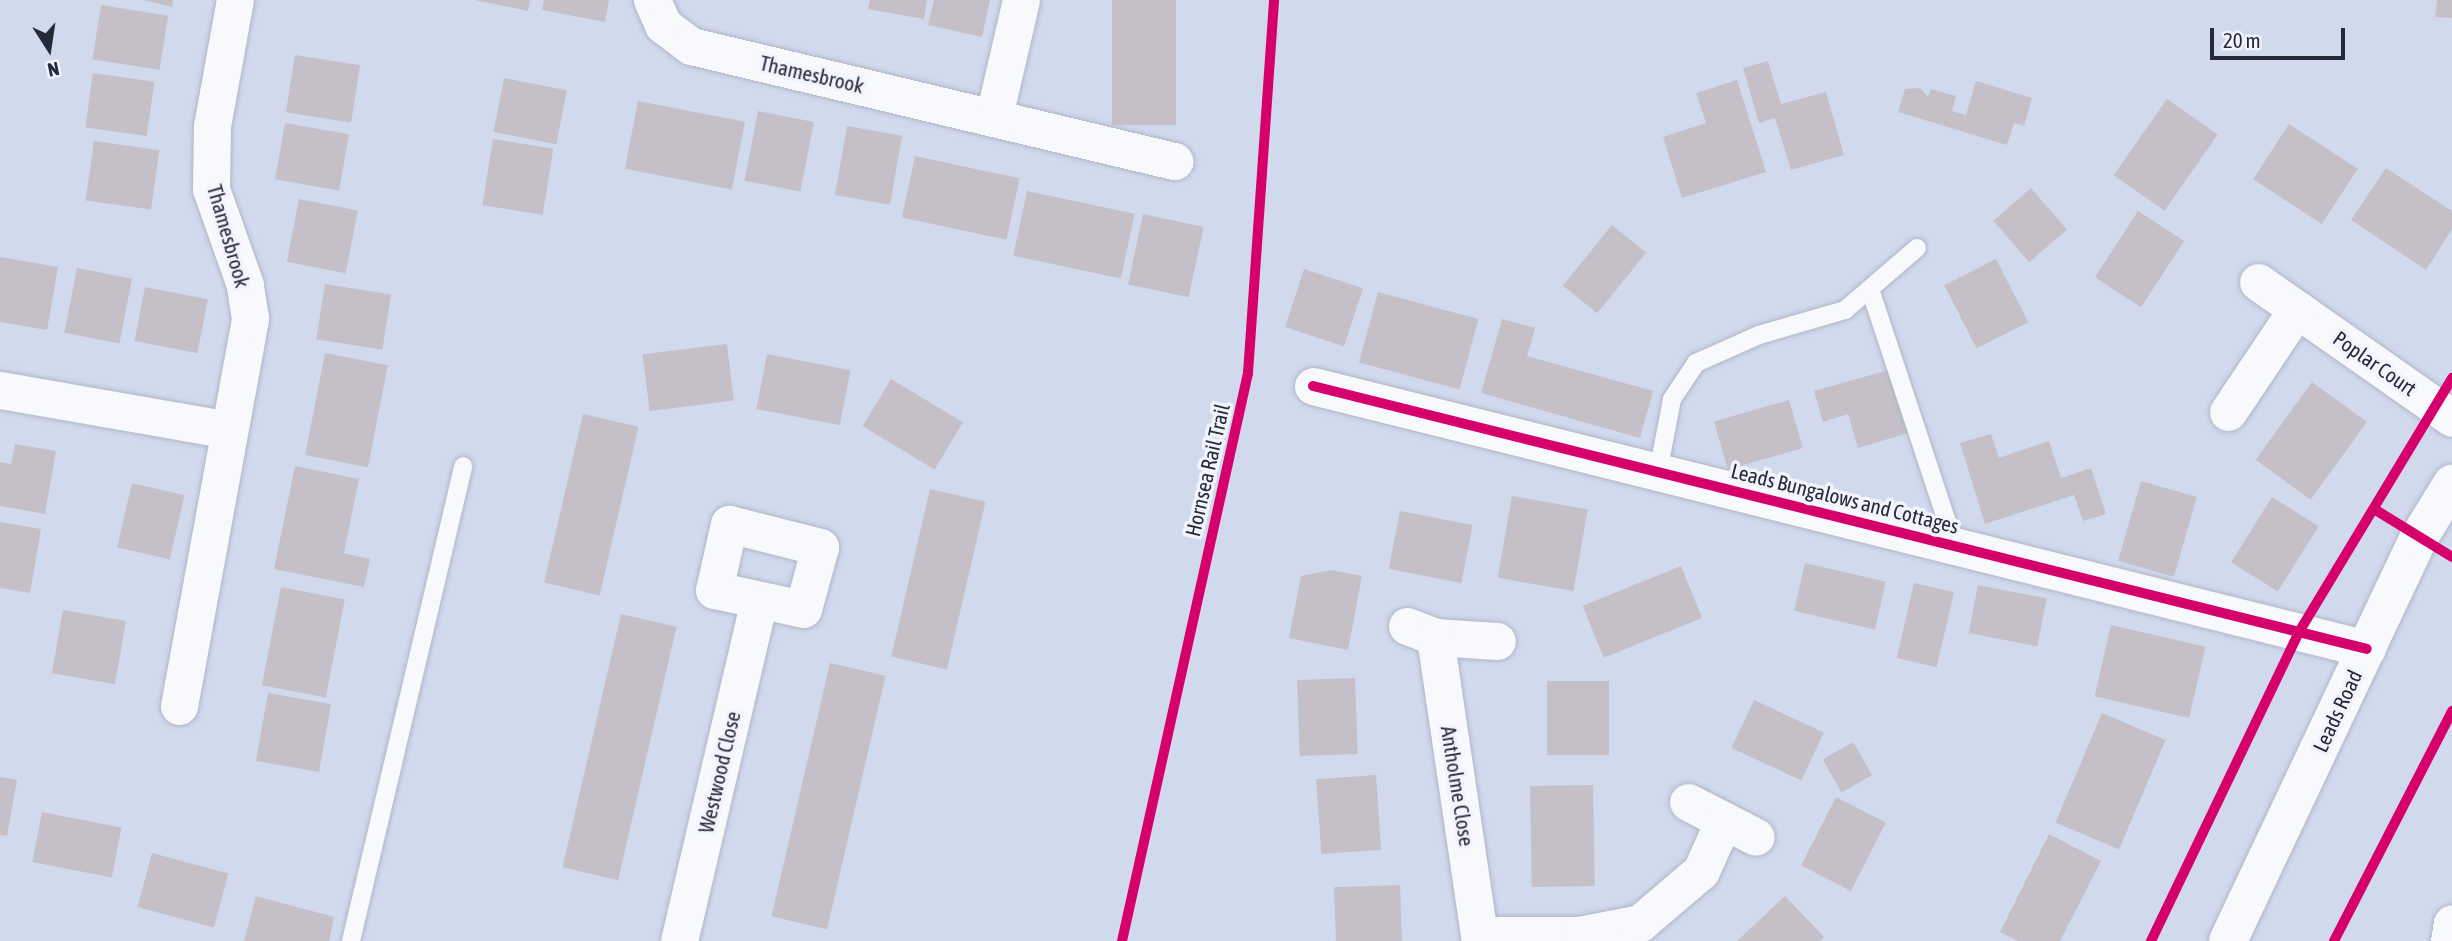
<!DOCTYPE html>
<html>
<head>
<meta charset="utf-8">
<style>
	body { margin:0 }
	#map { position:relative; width:2452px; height:941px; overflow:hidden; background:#d1d9ed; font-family:"Asap Condensed",sans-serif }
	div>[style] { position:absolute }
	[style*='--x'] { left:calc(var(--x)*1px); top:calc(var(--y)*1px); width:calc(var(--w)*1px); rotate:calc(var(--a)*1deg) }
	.building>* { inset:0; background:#c5c0c8; transform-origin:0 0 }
	.roads { filter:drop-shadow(0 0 2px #b0b6c6) drop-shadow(0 0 2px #b0b6c6) }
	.service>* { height:18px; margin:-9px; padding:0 9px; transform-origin:9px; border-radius:9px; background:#f8f9fc }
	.minor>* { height:37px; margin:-18.5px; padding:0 18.5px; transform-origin:18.5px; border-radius:18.5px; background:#f8f9fc }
	.secondary>* { height:38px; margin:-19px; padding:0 19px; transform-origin:19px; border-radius:19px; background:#f8f9fc }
	.cycleway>* { height:10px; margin:-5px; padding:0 5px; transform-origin:5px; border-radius:5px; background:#d6006c }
	span { translate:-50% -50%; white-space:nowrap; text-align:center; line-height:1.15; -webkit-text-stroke:7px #f1f4fc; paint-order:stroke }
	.street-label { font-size:21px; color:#252a39 }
	.north { position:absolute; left:14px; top:14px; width:70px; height:70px; -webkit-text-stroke:5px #f1f4fc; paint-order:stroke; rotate:168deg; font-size:19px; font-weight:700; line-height:28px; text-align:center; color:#252a39 }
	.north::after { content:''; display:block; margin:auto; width:24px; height:32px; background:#252a39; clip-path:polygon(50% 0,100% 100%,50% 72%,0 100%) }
	.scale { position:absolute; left:2210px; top:28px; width:135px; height:32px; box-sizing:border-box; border:4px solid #252a39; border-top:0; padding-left:9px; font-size:21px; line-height:24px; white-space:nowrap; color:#252a39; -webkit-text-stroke:5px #f1f4fc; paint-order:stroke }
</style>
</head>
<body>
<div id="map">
	<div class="building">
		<div style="clip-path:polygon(144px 0,173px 0,172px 7px)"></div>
		<div style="clip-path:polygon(475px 0,530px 0,528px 11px)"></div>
		<div style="clip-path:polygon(544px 0,609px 0,605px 22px,542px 10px)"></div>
		<div style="clip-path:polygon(870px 0,927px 0,924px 19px,868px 9px)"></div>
		<div style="clip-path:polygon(934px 0,990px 0,982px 37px,928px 25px)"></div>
		<div style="left:1112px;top:0;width:64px;height:125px"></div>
		<div style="clip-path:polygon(2437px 0,2452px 0,2452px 18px,2435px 17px)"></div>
		<div style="left:101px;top:5px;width:68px;height:55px;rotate:9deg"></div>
		<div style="left:295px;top:55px;width:66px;height:58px;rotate:9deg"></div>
		<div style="clip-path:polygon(1768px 61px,1781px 104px,1826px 92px,1844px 155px,1791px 170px,1775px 118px,1759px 123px,1743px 68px)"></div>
		<div style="left:93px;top:73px;width:62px;height:55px;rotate:8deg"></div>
		<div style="left:504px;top:78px;width:64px;height:55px;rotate:11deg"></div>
		<div style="clip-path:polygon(1737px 80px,1766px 172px,1682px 198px,1663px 137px,1706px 123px,1696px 93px)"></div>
		<div style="clip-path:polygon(1976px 81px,2032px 98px,2024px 126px,2014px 123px,2007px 145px,1898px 112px,1905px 89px,1920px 88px,1928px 97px,1931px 89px,1956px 96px,1952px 111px,1966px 115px)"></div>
		<div style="left:2167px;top:99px;width:62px;height:93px;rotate:35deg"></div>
		<div style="left:638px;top:101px;width:109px;height:69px;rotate:11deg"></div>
		<div style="left:758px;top:111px;width:57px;height:71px;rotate:11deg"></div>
		<div style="left:285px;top:123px;width:65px;height:57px;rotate:10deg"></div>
		<div style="left:2289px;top:124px;width:82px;height:66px;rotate:33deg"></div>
		<div style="left:847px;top:126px;width:56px;height:70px;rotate:10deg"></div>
		<div style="left:493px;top:139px;width:61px;height:67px;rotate:9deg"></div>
		<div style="left:94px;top:141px;width:66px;height:60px;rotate:8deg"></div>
		<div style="left:915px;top:156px;width:107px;height:63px;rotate:12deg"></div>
		<div style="clip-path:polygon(2386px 168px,2452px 211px,2452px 229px,2426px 270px,2351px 220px)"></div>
		<div style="left:2031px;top:188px;width:55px;height:50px;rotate:49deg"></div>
		<div style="left:1027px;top:191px;width:110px;height:66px;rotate:12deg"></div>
		<div style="left:299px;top:199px;width:60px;height:64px;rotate:11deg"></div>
		<div style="left:2138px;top:211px;width:55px;height:79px;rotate:33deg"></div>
		<div style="left:1143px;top:214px;width:62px;height:72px;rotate:12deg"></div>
		<div style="left:1612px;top:225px;width:44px;height:78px;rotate:39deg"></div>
		<div style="clip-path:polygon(0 257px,58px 267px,47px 330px,0 322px)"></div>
		<div style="left:1996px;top:259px;width:71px;height:58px;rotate:63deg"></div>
		<div style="left:77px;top:268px;width:56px;height:66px;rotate:11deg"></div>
		<div style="left:1304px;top:269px;width:62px;height:61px;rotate:18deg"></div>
		<div style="left:325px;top:284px;width:67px;height:56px;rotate:9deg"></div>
		<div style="left:145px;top:287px;width:64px;height:55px;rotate:11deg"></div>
		<div style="left:1378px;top:292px;width:104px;height:73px;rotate:15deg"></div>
		<div style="clip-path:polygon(1502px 319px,1535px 328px,1527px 356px,1653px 391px,1640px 438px,1481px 393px)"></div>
		<div style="left:727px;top:344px;width:57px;height:85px;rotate:83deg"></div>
		<div style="left:325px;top:353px;width:64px;height:104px;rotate:11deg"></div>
		<div style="left:767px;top:354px;width:85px;height:56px;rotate:11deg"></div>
		<div style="clip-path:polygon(1892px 369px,1911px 432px,1858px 448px,1848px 414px,1823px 422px,1814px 391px)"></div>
		<div style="left:891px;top:379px;width:84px;height:55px;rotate:31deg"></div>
		<div style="left:2312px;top:382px;width:68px;height:96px;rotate:36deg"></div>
		<div style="left:1789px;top:400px;width:50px;height:78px;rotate:74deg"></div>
		<div style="left:583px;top:414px;width:57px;height:173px;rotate:13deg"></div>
		<div style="clip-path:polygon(1991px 434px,1999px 458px,2049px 441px,2061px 478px,2091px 468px,2106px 514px,2083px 521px,2074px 495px,1985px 524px,1960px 443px)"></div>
		<div style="clip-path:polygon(15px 444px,56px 451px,45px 514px,0 506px,0 462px,11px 464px)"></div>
		<div style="clip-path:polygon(295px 466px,359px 479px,344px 553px,370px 559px,364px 587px,274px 569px)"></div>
		<div style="left:2141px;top:481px;width:58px;height:83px;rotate:16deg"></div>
		<div style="left:132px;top:483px;width:54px;height:66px;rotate:13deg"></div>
		<div style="left:930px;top:489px;width:57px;height:172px;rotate:13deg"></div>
		<div style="left:1512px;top:496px;width:77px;height:83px;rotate:10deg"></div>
		<div style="left:2272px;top:497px;width:55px;height:77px;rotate:32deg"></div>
		<div style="left:1400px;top:511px;width:74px;height:59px;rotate:11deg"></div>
		<div style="clip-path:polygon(0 522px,41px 529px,30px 593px,0 588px)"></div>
		<div style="left:1805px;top:563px;width:83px;height:49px;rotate:13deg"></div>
		<div style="left:1681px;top:566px;width:56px;height:106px;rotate:68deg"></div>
		<div style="clip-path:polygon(1331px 570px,1362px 576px,1348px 650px,1289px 638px,1301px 576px)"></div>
		<div style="left:1914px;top:583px;width:41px;height:77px;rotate:13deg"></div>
		<div style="left:1978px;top:585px;width:70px;height:49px;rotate:11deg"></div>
		<div style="left:281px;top:587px;width:65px;height:100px;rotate:11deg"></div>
		<div style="left:63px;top:610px;width:64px;height:64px;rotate:10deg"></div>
		<div style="left:621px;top:614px;width:57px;height:260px;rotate:13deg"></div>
		<div style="left:2111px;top:625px;width:97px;height:73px;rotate:13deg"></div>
		<div style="left:830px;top:663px;width:57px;height:260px;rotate:13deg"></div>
		<div style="left:1355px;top:678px;width:76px;height:58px;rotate:88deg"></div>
		<div style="left:1547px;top:681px;width:62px;height:74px"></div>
		<div style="left:268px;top:693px;width:64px;height:69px;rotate:10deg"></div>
		<div style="left:1754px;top:700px;width:77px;height:53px;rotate:25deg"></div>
		<div style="left:2102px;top:713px;width:69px;height:119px;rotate:23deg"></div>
		<div style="left:1853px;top:742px;width:38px;height:35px;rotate:60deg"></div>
		<div style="left:1376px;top:775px;width:75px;height:60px;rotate:86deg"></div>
		<div style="clip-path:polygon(0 777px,17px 780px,7px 836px,0 835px)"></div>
		<div style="left:1593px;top:785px;width:101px;height:63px;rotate:89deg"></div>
		<div style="left:1836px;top:797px;width:56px;height:77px;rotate:27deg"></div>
		<div style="left:42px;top:812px;width:81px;height:51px;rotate:11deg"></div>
		<div style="clip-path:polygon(2049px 834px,2101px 861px,2060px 941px,2018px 941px,2000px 932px)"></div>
		<div style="left:152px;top:853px;width:79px;height:56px;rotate:15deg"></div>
		<div style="left:1400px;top:885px;width:56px;height:66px;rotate:88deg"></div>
		<div style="clip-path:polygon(256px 896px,334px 917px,329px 941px,244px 941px)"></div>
		<div style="clip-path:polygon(1785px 896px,1824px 937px,1820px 941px,1737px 941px)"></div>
	</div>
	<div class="roads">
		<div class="service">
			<div style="--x:1871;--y:292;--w:268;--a:71.7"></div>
			<div style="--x:1658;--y:472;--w:74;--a:-79.1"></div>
			<div style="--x:1672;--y:399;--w:43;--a:-56.3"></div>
			<div style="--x:1696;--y:363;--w:69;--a:-24"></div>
			<div style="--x:1759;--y:335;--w:90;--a:-16.2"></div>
			<div style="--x:1845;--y:310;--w:95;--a:-40.7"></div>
			<div style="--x:351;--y:941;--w:488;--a:-76.7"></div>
		</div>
		<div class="minor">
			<div style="--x:652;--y:0;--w:27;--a:66"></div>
			<div style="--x:663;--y:25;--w:35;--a:37"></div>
			<div style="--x:691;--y:46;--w:497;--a:13.4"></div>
			<div style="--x:994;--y:116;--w:119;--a:-76.9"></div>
			<div style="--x:2258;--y:282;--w:237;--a:35"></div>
			<div style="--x:1313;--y:386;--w:1086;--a:14.01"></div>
			<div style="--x:0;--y:390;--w:232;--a:9.9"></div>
			<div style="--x:2228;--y:412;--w:124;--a:-56.2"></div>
			<div style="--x:729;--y:524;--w:94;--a:14.2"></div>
			<div style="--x:820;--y:547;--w:64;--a:105.3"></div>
			<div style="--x:803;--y:609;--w:91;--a:-167.9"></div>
			<div style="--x:714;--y:590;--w:68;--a:-77.2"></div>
			<div style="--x:1407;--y:626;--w:30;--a:21"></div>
			<div style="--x:1435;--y:637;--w:62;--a:3.7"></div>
			<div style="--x:1435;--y:637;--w:307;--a:81.6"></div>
			<div style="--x:179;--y:706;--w:394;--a:-79.6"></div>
			<div style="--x:250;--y:318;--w:33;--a:-99"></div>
			<div style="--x:245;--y:285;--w:102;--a:-109.5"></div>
			<div style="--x:211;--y:189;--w:63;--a:-89.1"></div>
			<div style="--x:212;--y:126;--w:128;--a:-79.7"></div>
			<div style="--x:1688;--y:802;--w:76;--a:27.2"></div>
			<div style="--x:1480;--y:935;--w:99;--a:0"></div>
			<div style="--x:1579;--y:935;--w:62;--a:-11.1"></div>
			<div style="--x:1640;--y:923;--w:80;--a:-40.4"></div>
			<div style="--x:1701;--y:871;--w:51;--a:-65.9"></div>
			<div style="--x:679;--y:941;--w:347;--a:-76.8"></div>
			<div style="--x:2449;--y:941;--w:18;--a:-81"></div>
		</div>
		<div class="secondary">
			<div style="--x:2228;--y:941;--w:445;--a:-64.7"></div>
			<div style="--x:2418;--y:539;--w:65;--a:-58.3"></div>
		</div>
	</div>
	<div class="cycleway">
		<div style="--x:1313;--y:386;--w:1086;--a:14.01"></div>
		<div style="--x:2374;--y:509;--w:92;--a:31.6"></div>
		<div style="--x:1122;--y:941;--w:582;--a:-77.49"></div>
		<div style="--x:1248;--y:373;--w:374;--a:-86"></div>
		<div style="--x:2151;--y:941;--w:343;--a:-64.4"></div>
		<div style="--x:2299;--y:632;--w:297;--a:-58.9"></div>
		<div style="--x:2334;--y:941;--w:259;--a:-62.8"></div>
	</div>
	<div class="street-label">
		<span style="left:812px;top:74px;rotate:13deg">Thamesbrook</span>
		<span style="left:229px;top:236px;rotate:74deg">Thamesbrook</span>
		<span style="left:2375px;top:363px;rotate:35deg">Poplar Court</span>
		<span style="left:1207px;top:470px;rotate:-77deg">Hornsea Rail Trail</span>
		<span style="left:1845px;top:498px;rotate:14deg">Leads Bungalows and Cottages</span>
		<span style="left:2337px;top:711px;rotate:-65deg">Leads Road</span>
		<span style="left:719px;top:772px;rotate:-77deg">Westwood Close</span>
		<span style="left:1458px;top:786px;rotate:81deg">Antholme Close</span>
	</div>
	<div class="north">N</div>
	<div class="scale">20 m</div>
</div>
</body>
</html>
